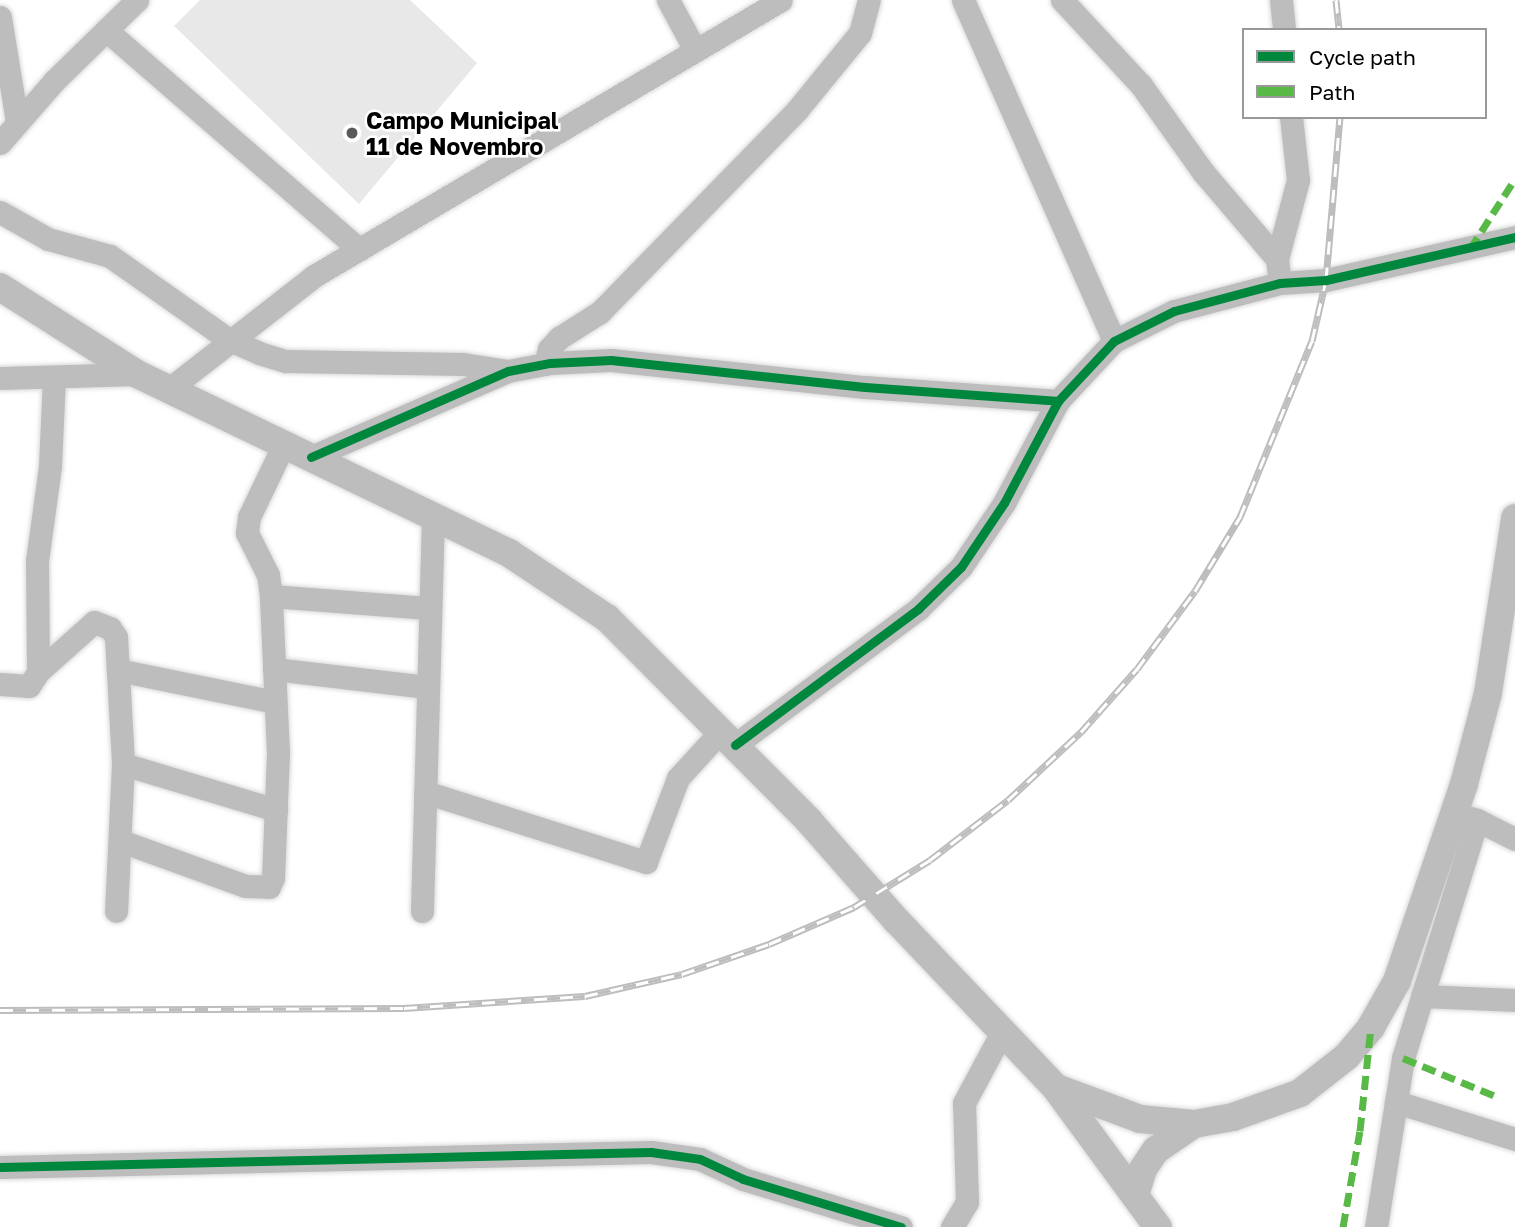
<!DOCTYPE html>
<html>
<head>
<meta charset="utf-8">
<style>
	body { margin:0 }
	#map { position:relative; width:1515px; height:1227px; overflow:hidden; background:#fff; font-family:"Golos Text",sans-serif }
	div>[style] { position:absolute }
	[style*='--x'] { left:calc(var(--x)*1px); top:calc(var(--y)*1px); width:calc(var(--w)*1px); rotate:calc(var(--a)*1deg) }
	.green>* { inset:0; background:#e8e8e8 }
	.roads { filter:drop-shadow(0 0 2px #dbdbdb) drop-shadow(0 0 2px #dbdbdb) }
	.minor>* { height:23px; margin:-11.5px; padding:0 11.5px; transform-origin:11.5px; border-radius:11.5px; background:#bdbdbd }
	.major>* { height:28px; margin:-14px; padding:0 14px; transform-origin:14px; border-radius:14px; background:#bdbdbd }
	.rail>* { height:7px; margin-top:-3.5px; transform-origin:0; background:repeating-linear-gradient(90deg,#fff 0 13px,#bdbdbd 0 26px); box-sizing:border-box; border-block:2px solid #bdbdbd }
	.quiet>* { height:7px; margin-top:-3.5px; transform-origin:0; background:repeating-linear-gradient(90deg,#58b947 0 14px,transparent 0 21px) }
	.cycleway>* { height:9px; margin:-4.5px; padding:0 4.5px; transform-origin:4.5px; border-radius:4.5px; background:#00873e }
	.dots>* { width:19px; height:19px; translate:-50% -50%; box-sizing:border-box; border:4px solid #fff; border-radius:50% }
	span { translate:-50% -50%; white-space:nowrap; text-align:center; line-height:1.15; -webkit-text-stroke:5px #fff; paint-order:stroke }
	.poi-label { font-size:23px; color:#000; font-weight:700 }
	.left { translate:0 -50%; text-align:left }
	.legend { position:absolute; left:1242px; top:28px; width:245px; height:91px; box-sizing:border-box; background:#fff; border:2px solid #999; margin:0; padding:9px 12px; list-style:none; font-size:21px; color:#000 }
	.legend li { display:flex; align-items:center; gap:14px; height:35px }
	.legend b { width:35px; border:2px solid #999 }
</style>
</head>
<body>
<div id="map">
	<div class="green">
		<div style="clip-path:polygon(200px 0,410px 0,477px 63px,359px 204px,174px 26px)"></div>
	</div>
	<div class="roads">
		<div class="minor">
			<div style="--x:668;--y:0;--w:57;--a:61.6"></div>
			<div style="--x:963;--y:0;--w:373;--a:66.1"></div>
			<div style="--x:1062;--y:0;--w:116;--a:47.1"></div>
			<div style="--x:1141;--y:85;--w:107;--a:54.5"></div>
			<div style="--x:1203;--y:172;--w:114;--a:49.6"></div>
			<div style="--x:1277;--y:259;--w:24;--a:83"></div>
			<div style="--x:1281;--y:0;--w:30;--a:84"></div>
			<div style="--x:0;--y:17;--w:106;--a:80.8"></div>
			<div style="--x:106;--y:30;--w:335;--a:40.9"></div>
			<div style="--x:0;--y:143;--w:82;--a:-48.9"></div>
			<div style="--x:54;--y:81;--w:116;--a:-44.3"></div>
			<div style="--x:0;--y:212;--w:55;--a:29.4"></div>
			<div style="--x:48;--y:239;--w:64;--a:15.3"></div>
			<div style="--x:110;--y:256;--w:146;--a:35.2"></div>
			<div style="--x:229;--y:340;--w:33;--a:23"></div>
			<div style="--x:259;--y:353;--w:28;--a:17"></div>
			<div style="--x:286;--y:361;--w:177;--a:1"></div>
			<div style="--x:463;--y:364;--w:46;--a:8.8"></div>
			<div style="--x:1277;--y:259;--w:82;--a:-75.1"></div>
			<div style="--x:1298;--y:180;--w:63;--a:-96.3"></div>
			<div style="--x:545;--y:364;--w:16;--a:-75"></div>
			<div style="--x:549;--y:349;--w:15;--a:-48"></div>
			<div style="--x:559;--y:338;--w:49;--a:-32.4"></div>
			<div style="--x:600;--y:312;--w:282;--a:-45.7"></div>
			<div style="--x:797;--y:110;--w:99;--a:-50.7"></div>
			<div style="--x:860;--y:33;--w:34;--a:-75"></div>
			<div style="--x:0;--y:378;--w:137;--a:-1.7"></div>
			<div style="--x:169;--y:389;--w:184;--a:-37.9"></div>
			<div style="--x:314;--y:276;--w:542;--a:-30.58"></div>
			<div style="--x:311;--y:457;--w:215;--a:-23.6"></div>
			<div style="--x:508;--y:371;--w:43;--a:-10.8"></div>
			<div style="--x:550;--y:363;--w:61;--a:-2.8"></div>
			<div style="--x:611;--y:360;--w:255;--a:6.1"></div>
			<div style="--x:865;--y:387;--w:194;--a:4.1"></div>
			<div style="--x:271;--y:596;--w:157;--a:4.4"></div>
			<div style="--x:274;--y:669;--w:154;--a:6.7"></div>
			<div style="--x:118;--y:670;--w:160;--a:11.5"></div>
			<div style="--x:38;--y:672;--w:75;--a:-41.8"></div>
			<div style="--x:94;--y:622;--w:17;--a:21"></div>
			<div style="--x:110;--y:628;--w:11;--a:56"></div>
			<div style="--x:116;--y:637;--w:127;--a:86.8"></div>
			<div style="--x:123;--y:764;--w:147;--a:92.7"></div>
			<div style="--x:0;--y:684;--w:29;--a:4"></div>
			<div style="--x:29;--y:686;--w:17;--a:-57"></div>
			<div style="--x:38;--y:672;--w:111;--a:-90.5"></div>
			<div style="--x:37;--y:561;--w:96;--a:-82.2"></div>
			<div style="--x:50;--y:466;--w:89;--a:-87.4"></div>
			<div style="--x:735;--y:745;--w:228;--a:-36.6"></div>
			<div style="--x:918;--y:609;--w:60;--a:-44.3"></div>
			<div style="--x:961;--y:567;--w:77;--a:-56.1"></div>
			<div style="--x:1004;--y:503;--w:115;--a:-62.1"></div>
			<div style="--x:1058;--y:401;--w:82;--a:-47"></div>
			<div style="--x:1114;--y:341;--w:67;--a:-26.6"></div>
			<div style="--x:1174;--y:311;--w:110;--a:-14.8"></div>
			<div style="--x:1280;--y:283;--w:46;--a:-3.7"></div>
			<div style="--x:1326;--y:280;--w:194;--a:-12.8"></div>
			<div style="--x:123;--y:764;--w:160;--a:16.7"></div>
			<div style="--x:425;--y:792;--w:232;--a:17.6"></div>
			<div style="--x:646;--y:862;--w:90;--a:-69.1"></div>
			<div style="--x:678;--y:778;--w:64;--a:-47.5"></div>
			<div style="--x:1477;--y:820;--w:42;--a:26.6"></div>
			<div style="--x:121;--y:841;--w:132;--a:19.9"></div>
			<div style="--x:245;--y:886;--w:24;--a:2"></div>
			<div style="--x:269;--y:887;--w:10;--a:-66"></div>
			<div style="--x:273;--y:878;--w:125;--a:-87.7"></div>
			<div style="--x:278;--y:753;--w:157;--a:-92.6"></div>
			<div style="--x:271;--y:596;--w:21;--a:-98"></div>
			<div style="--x:268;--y:575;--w:47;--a:-116.6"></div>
			<div style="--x:247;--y:533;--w:16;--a:-83"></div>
			<div style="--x:249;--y:517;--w:81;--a:-64.4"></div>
			<div style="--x:422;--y:911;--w:393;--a:-88.4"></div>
			<div style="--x:1422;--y:996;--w:93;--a:2.5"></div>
			<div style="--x:1396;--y:1102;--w:125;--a:17.3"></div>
			<div style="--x:0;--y:1167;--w:651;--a:-1.32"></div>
			<div style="--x:651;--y:1152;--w:49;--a:8.1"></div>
			<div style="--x:700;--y:1159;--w:47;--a:24.9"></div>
			<div style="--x:743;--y:1179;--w:165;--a:16.9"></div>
			<div style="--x:952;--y:1227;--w:29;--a:-59"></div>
			<div style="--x:967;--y:1202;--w:99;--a:-91.7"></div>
			<div style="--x:964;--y:1103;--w:78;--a:-61.8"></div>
			<div style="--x:1376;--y:1227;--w:171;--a:-80.9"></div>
			<div style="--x:1403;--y:1058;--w:249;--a:-72.7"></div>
			<div style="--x:1477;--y:820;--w:24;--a:-163"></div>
		</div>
		<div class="major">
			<div style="--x:0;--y:287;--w:162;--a:32.4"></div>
			<div style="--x:137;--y:374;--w:413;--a:25.7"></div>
			<div style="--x:509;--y:553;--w:118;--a:33.6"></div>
			<div style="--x:607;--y:618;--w:286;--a:45.1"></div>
			<div style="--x:809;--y:821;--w:133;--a:48.7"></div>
			<div style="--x:897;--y:921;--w:229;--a:46.4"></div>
			<div style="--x:1055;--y:1087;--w:174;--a:53.7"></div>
			<div style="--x:1062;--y:1090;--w:83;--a:20.4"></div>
			<div style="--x:1140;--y:1119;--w:54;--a:5.3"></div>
			<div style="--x:1194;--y:1124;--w:40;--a:-10"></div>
			<div style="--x:1233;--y:1117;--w:71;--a:-19.7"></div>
			<div style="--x:1300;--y:1093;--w:60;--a:-38.2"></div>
			<div style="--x:1347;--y:1056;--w:38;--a:-50"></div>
			<div style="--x:1371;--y:1027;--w:53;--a:-60.5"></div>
			<div style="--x:1397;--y:981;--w:208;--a:-71.2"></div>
			<div style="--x:1464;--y:784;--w:94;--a:-75.2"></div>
			<div style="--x:1488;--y:693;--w:177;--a:-81.2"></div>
			<div style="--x:1136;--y:1192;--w:24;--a:-73"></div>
			<div style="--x:1143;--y:1169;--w:23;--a:-56"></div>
			<div style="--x:1156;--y:1150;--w:46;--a:-34.4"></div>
		</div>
	</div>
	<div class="rail">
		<div style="--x:1336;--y:0;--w:30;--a:84"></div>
		<div style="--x:0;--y:1010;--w:404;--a:-0.3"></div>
		<div style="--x:404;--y:1008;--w:181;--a:-3.8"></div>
		<div style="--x:585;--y:996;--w:99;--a:-12.8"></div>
		<div style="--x:682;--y:974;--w:92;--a:-19"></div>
		<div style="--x:769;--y:944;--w:93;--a:-23.5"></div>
		<div style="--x:854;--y:907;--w:89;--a:-31.7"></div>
		<div style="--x:930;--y:860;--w:98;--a:-37.6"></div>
		<div style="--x:1008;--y:800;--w:100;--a:-43"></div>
		<div style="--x:1081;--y:732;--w:84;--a:-48.4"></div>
		<div style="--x:1137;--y:669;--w:97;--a:-53.4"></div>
		<div style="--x:1195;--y:591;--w:87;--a:-58.7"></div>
		<div style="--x:1240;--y:517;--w:190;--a:-67.8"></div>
		<div style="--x:1312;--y:341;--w:63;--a:-77.1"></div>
		<div style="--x:1326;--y:280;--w:164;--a:-85.1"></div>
	</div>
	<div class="quiet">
		<div style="--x:1470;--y:249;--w:83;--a:-57.3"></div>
		<div style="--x:1403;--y:1058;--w:100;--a:22.4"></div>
		<div style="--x:1343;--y:1227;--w:97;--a:-80"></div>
		<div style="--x:1360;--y:1131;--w:105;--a:-84"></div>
	</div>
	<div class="cycleway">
		<div style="--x:311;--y:457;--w:215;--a:-23.6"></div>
		<div style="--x:508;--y:371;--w:43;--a:-10.8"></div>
		<div style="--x:550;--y:363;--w:61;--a:-2.8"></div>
		<div style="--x:611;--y:360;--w:255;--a:6.1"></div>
		<div style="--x:865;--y:387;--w:194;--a:4.1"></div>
		<div style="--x:735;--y:745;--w:228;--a:-36.6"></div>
		<div style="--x:918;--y:609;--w:60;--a:-44.3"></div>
		<div style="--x:961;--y:567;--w:77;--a:-56.1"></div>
		<div style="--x:1004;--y:503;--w:115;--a:-62.1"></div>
		<div style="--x:1058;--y:401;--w:82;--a:-47"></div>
		<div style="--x:1114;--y:341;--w:67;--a:-26.6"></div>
		<div style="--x:1174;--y:311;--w:110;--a:-14.8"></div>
		<div style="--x:1280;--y:283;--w:46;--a:-3.7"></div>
		<div style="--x:1326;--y:280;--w:194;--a:-12.8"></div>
		<div style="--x:0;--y:1167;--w:651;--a:-1.32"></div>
		<div style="--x:651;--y:1152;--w:49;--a:8.1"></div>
		<div style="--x:700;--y:1159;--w:47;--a:24.9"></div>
		<div style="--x:743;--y:1179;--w:165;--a:16.9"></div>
	</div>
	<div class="dots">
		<div style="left:352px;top:133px;background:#595959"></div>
	</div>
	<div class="poi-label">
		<span class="left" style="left:366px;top:133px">Campo Municipal<br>11 de Novembro</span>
	</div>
	<ul class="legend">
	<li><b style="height:9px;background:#00873e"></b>Cycle path</li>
	<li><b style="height:9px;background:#58b947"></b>Path</li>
	</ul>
</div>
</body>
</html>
